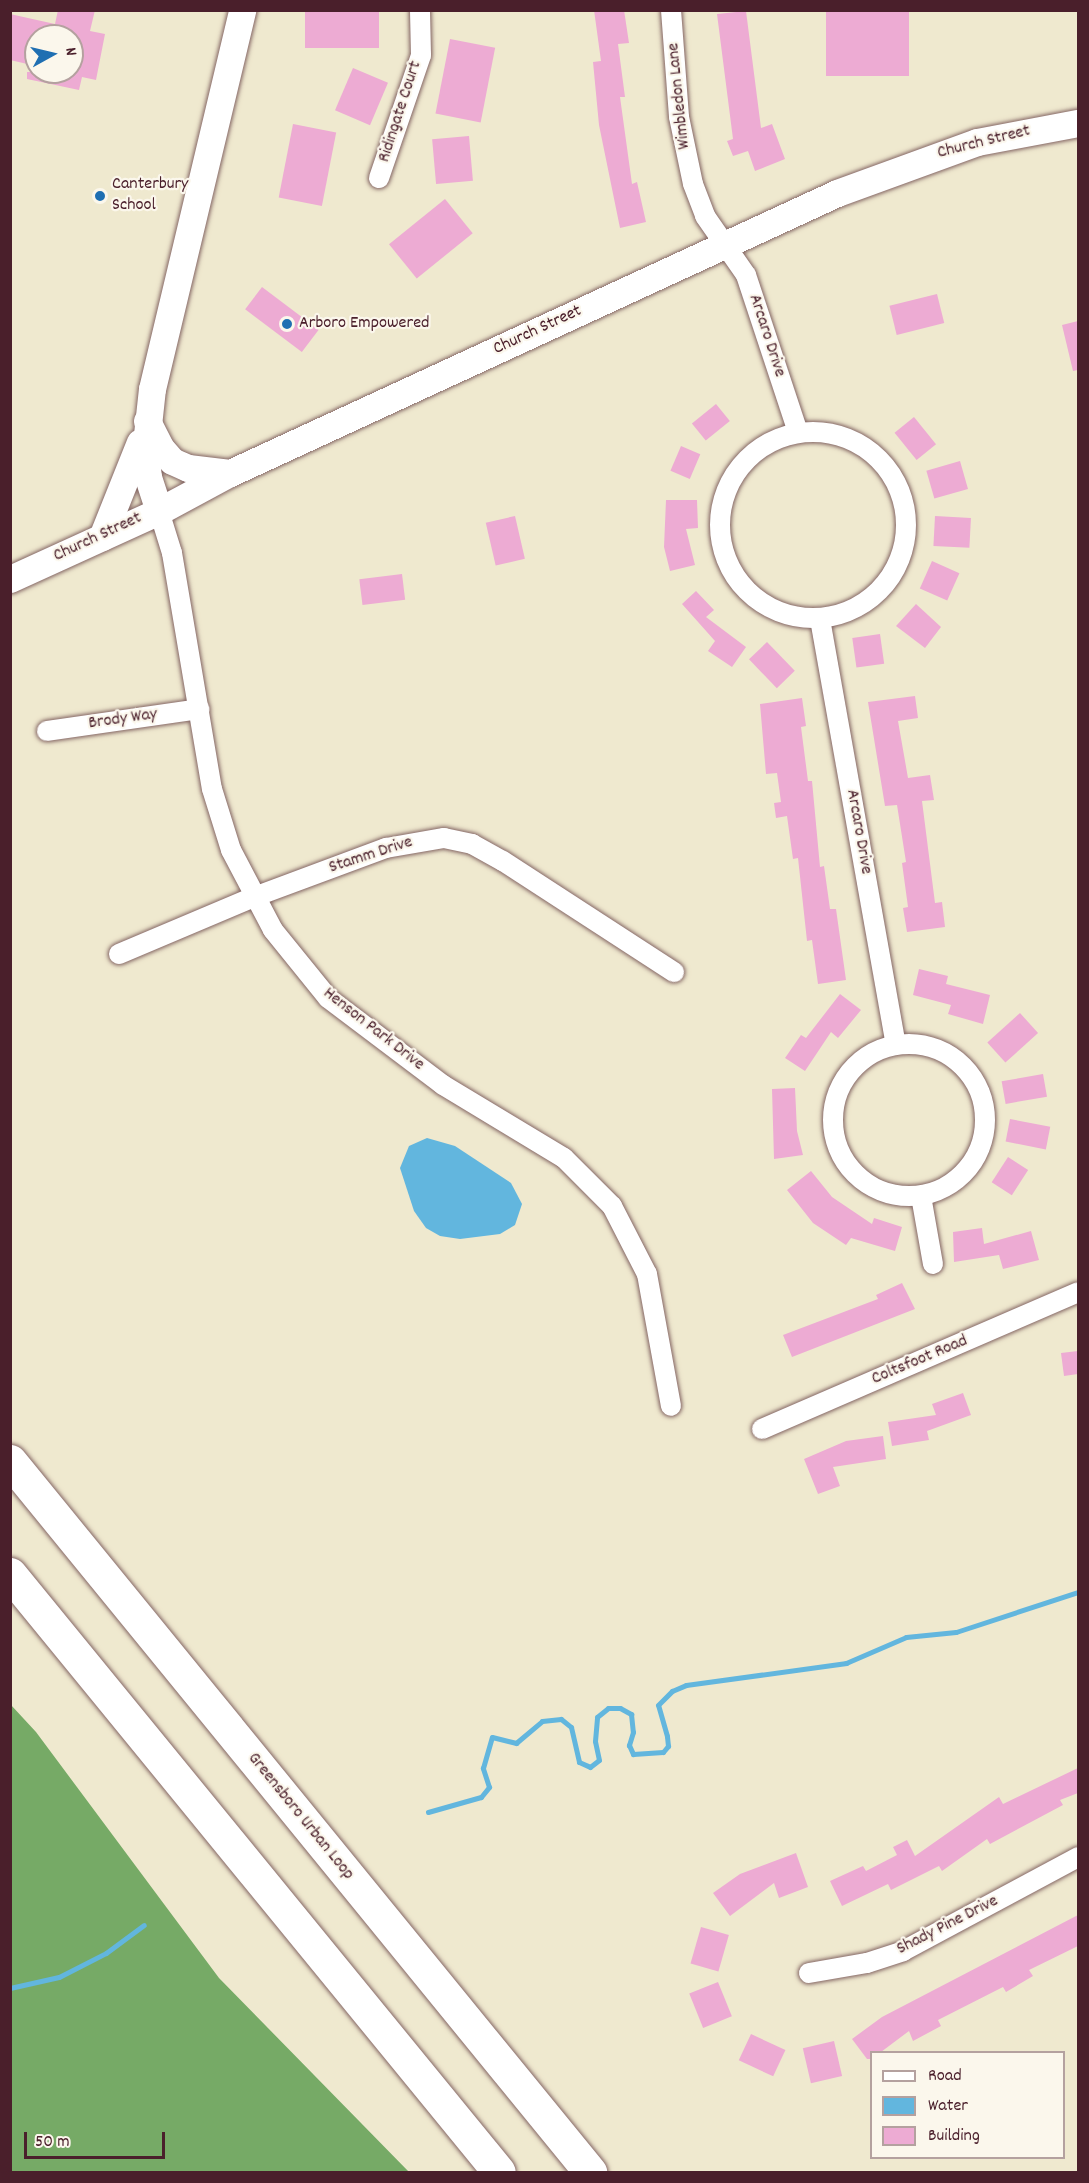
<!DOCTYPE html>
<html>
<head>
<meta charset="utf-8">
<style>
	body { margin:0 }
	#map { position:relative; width:1089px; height:2183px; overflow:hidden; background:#efe9cf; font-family:Dekko,sans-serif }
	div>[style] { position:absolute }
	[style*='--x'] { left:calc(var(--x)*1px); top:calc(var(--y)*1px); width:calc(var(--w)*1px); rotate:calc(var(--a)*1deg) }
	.forest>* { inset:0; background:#76aa66 }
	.water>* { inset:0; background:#62b6de }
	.stream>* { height:5px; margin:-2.5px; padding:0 2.5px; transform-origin:2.5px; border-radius:2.5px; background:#62b6de }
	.building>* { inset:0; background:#edabd3; transform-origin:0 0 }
	.roads { filter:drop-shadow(0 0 2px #846664) drop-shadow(0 0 2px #846664) }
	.street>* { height:20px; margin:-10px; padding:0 10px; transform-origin:10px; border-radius:10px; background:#fff }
	.street>.ring { margin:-10px; padding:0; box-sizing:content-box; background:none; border:20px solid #fff; border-radius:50% }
	.secondary>* { height:27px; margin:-13.5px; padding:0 13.5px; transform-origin:13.5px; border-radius:13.5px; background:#fff }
	.highway>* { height:33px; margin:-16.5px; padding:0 16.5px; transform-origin:16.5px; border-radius:16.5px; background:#fff }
	.dots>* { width:16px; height:16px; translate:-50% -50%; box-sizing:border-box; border:3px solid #fbf7ec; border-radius:50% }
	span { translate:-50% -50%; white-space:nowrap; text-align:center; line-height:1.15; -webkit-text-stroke:4.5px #fbf7ec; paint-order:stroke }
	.street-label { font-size:18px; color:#4a1f2b }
	.poi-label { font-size:18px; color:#4a1f2b }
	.left { translate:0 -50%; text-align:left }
	.frame { position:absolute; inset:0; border:12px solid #4a1f2b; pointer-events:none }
	.legend { position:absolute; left:870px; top:2051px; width:195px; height:108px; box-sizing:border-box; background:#fbf7ec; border:2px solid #b4a19f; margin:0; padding:8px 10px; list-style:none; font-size:18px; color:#4a1f2b }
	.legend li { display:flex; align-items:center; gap:12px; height:30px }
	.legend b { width:30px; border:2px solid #b4a19f }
	.north { position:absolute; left:24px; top:24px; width:60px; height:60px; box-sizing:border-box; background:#fbf7ec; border:2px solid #b4a19f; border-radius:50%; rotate:82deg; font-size:16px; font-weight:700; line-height:24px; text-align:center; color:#4a1f2b }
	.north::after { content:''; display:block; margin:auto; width:21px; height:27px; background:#1f6fb2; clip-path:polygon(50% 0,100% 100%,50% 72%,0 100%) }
	.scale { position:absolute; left:24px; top:2132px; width:141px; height:27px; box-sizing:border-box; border:3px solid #4a1f2b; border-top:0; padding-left:8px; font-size:18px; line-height:21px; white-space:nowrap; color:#4a1f2b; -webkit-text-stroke:4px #fbf7ec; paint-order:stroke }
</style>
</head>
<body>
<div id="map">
	<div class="forest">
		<div style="clip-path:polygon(11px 1705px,36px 1732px,219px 1978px,409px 2172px,11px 2172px)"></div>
	</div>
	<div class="water">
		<div style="clip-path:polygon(427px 1138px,455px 1146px,511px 1183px,522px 1204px,515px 1225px,500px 1234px,460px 1239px,440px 1236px,426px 1228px,414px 1211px,400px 1168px,409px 1146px)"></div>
	</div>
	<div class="stream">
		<div style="--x:428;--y:1812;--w:55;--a:-15.8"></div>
		<div style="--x:481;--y:1797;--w:13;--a:-51"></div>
		<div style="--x:489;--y:1787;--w:20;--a:-108"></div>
		<div style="--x:483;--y:1768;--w:32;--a:-74"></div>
		<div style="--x:492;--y:1737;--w:25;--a:14"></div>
		<div style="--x:516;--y:1743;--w:34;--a:-40"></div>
		<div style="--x:542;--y:1721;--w:19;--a:-6"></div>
		<div style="--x:561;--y:1719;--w:13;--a:39"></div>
		<div style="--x:571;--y:1727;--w:36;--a:77"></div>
		<div style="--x:579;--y:1762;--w:12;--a:24"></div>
		<div style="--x:590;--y:1767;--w:11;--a:-38"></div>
		<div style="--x:599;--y:1760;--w:19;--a:-102"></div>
		<div style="--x:595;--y:1741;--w:24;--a:-85"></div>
		<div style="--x:597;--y:1717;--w:14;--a:-39"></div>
		<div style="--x:608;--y:1708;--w:12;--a:0"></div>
		<div style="--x:620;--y:1708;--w:13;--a:29"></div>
		<div style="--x:631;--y:1714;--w:18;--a:84"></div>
		<div style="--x:633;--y:1732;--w:14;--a:107"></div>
		<div style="--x:629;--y:1745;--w:10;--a:66"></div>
		<div style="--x:633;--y:1754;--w:30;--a:-4"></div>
		<div style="--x:663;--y:1752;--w:8;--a:-50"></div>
		<div style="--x:668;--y:1746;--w:10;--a:-96"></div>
		<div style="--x:667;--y:1736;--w:32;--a:-106"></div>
		<div style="--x:658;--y:1705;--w:20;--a:-45"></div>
		<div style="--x:672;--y:1691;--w:15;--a:-23"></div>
		<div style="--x:686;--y:1685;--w:162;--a:-7.8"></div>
		<div style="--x:846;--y:1663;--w:65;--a:-23.4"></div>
		<div style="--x:906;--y:1637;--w:50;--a:-5.7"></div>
		<div style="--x:956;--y:1632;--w:128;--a:-18.2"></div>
		<div style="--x:10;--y:1988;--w:50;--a:-12.7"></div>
		<div style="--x:59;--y:1977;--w:53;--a:-27.1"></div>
		<div style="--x:106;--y:1953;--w:47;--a:-36.4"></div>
	</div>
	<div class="building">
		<div style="clip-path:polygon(58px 10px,95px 10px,90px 31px,105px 34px,96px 80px,82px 77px,79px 90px,27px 79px,27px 72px,72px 72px,72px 36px,36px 36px,36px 66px,10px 60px,10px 14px,55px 24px)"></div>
		<div style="left:305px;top:10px;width:74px;height:38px"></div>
		<div style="clip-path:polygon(594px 10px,624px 10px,629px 43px,618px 44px,625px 97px,620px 97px,632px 184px,637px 182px,646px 222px,620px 228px,599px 125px,593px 62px,601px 61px)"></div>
		<div style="left:826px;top:10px;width:83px;height:66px"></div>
		<div style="clip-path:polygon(746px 11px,761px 128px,772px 124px,785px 159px,755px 171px,748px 151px,733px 156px,727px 141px,733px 139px,717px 14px)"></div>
		<div style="left:450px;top:39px;width:46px;height:76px;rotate:11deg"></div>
		<div style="left:353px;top:68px;width:38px;height:46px;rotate:23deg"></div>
		<div style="left:293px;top:124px;width:44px;height:75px;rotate:11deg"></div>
		<div style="left:469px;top:136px;width:45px;height:37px;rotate:85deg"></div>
		<div style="left:445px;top:199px;width:44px;height:72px;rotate:51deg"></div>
		<div style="left:262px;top:287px;width:71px;height:28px;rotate:37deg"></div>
		<div style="left:937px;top:294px;width:30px;height:49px;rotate:76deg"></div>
		<div style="clip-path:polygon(1078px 321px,1078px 370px,1073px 371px,1062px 325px)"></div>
		<div style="left:716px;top:404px;width:22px;height:31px;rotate:51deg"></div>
		<div style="left:914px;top:417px;width:35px;height:25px;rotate:51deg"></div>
		<div style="left:681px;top:446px;width:21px;height:27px;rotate:23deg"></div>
		<div style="left:960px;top:461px;width:29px;height:35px;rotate:74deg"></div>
		<div style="clip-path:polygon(666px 500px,697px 500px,698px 528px,686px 529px,695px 565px,670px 571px,664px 547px)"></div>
		<div style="left:515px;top:516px;width:44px;height:30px;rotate:77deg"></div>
		<div style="left:935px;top:516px;width:36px;height:30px;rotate:3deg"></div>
		<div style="left:932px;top:561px;width:30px;height:30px;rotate:24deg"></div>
		<div style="left:402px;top:574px;width:26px;height:43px;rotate:83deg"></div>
		<div style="clip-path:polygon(696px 591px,714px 610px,706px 617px,746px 647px,732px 667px,708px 651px,715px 641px,682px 604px)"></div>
		<div style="clip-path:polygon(916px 604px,941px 627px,925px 648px,896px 626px)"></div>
		<div style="left:880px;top:634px;width:30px;height:28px;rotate:82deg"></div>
		<div style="left:767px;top:642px;width:40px;height:25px;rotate:46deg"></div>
		<div style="clip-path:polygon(915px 696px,918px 718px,898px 721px,908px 778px,930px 775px,934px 800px,922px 801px,935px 903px,942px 902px,945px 927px,907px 932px,903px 908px,908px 907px,902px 863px,906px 862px,897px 805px,885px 806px,868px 702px)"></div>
		<div style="clip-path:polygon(802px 698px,806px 726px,801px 727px,808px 781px,812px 781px,820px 867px,824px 866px,830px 909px,836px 909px,846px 980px,818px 984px,812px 940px,807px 941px,798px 858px,793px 859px,787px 816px,776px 818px,774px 803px,781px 802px,777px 773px,766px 774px,760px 704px)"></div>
		<div style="clip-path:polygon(919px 969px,948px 976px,946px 984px,990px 995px,983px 1024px,948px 1014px,951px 1005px,913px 995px)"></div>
		<div style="clip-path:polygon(840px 994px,861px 1010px,838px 1038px,831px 1032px,805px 1071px,785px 1058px,801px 1035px,806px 1038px)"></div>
		<div style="left:1020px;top:1013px;width:27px;height:44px;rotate:48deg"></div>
		<div style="left:1043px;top:1074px;width:23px;height:42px;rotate:80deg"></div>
		<div style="clip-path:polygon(795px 1088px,797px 1131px,803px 1155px,774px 1159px,772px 1089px)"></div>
		<div style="left:1010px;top:1119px;width:41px;height:23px;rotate:11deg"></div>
		<div style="left:1008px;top:1157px;width:24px;height:30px;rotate:33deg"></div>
		<div style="clip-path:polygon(811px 1171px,832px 1197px,872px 1224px,874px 1218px,902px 1227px,895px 1251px,851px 1238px,846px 1245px,813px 1223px,787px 1190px)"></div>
		<div style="clip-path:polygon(982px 1228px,984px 1244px,1031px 1231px,1039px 1260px,1003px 1269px,999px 1255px,954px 1262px,953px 1232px)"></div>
		<div style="clip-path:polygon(902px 1283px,915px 1309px,792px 1357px,783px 1335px,878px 1299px,876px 1295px)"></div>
		<div style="clip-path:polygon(1078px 1351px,1078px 1374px,1064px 1376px,1061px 1353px)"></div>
		<div style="clip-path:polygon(963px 1393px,971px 1415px,927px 1431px,929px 1440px,892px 1446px,888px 1422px,936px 1415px,932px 1404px)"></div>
		<div style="clip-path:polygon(883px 1436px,886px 1459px,833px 1467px,840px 1486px,818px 1494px,804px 1459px,846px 1441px)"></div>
		<div style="clip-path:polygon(1078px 1768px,1078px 1793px,1060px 1800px,1063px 1805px,990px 1844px,987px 1839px,942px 1871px,939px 1866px,891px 1890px,888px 1884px,842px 1906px,830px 1881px,863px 1866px,866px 1871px,897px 1855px,893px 1847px,907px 1840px,915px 1856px,999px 1797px,1003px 1804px)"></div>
		<div style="clip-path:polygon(796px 1853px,808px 1887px,779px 1898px,774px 1883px,730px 1916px,713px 1893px,740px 1874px)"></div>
		<div style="clip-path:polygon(1078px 1915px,1078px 1946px,1029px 1970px,1033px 1976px,1006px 1992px,1003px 1987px,938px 2020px,941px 2026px,913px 2041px,909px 2031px,881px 2052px,872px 2052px,872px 2059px,867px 2059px,852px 2039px,882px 2017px)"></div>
		<div style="left:701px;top:1927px;width:29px;height:38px;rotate:16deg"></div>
		<div style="left:718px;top:1982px;width:37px;height:31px;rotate:68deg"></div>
		<div style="left:751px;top:2034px;width:38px;height:29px;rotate:25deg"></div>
		<div style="left:834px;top:2041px;width:36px;height:32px;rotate:77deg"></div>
	</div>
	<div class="roads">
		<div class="street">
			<div style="--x:671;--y:10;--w:107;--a:85.7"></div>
			<div style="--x:679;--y:117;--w:68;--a:78.2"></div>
			<div style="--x:693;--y:184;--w:34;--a:69"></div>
			<div style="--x:705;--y:216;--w:72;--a:55.2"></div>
			<div style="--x:746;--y:275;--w:165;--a:71.7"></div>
			<div style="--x:379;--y:178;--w:130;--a:-71.1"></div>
			<div style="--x:421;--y:55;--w:45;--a:-91.3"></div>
			<div class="ring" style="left:720px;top:432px;width:166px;height:166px"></div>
			<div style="--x:159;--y:511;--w:44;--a:72.8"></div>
			<div style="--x:172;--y:553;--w:239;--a:80.4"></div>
			<div style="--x:212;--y:789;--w:64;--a:72.7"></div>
			<div style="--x:231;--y:850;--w:90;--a:62.3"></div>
			<div style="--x:273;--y:930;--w:87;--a:51"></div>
			<div style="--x:328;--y:998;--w:144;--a:37.1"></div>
			<div style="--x:443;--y:1085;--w:141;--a:31.1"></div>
			<div style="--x:564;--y:1158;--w:68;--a:45"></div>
			<div style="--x:612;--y:1206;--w:76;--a:62.8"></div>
			<div style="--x:647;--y:1274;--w:134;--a:79.7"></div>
			<div style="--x:820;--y:619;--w:432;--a:79.9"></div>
			<div style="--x:47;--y:731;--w:154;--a:-8.2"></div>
			<div style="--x:119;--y:954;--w:147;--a:-22.9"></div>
			<div style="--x:254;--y:897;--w:141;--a:-20.4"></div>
			<div style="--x:386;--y:848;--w:59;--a:-9.8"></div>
			<div style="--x:444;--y:838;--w:29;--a:12"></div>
			<div style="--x:472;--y:844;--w:35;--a:29"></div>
			<div style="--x:503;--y:861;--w:204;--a:33"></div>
			<div class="ring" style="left:833px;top:1044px;width:132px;height:132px"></div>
			<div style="--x:921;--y:1196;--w:69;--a:80"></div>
			<div style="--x:762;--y:1429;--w:344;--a:-23.4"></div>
			<div style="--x:809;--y:1973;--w:59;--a:-9.8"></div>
			<div style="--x:867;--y:1963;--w:38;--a:-18"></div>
			<div style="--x:903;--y:1951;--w:199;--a:-28.2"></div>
		</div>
		<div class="secondary">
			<div style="--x:147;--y:421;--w:29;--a:63"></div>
			<div style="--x:160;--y:447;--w:18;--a:49"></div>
			<div style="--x:172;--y:461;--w:17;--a:24"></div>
			<div style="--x:188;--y:468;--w:42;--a:6.8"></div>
			<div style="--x:159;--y:511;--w:36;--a:-108"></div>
			<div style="--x:148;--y:477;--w:24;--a:-97"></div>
			<div style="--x:145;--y:453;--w:64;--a:-83.8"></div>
			<div style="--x:152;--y:389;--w:390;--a:-76.6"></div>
			<div style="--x:102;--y:537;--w:102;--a:-68.2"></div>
			<div style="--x:10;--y:579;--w:164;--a:-24.5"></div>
			<div style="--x:159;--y:511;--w:81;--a:-28.2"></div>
			<div style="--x:230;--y:473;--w:668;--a:-24.76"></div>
			<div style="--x:837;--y:193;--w:149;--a:-20"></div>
			<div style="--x:977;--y:142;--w:103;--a:-10.7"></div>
		</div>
		<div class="highway">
			<div style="--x:10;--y:1461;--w:918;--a:50.79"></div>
			<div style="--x:10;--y:1574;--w:772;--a:50.73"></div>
		</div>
	</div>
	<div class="dots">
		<div style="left:100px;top:196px;background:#1f6fb2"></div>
		<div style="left:287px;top:324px;background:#1f6fb2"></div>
	</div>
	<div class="street-label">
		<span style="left:680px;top:96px;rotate:-96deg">Wimbledon Lane</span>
		<span style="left:401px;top:112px;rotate:-72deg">Ridingate Court</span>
		<span style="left:984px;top:143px;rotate:-14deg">Church Street</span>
		<span style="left:538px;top:331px;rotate:-25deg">Church Street</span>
		<span style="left:766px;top:336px;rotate:72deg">Arcaro Drive</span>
		<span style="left:98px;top:538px;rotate:-25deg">Church Street</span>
		<span style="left:123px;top:720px;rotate:-8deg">Brody Way</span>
		<span style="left:858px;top:832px;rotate:80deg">Arcaro Drive</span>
		<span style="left:371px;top:856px;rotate:-18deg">Stamm Drive</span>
		<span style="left:373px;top:1030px;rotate:38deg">Henson Park Drive</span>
		<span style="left:920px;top:1361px;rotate:-23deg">Coltsfoot Road</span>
		<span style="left:300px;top:1817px;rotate:51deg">Greensboro Urban Loop</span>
		<span style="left:948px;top:1926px;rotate:-27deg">Shady Pine Drive</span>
	</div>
	<div class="poi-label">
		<span class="left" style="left:112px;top:196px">Canterbury<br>School</span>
		<span class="left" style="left:299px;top:324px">Arboro Empowered</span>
	</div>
	<div class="frame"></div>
	<ul class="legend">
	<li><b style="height:8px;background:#fff"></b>Road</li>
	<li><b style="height:16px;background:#62b6de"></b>Water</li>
	<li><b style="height:16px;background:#edabd3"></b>Building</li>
	</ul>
	<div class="north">N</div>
	<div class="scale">50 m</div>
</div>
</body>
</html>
